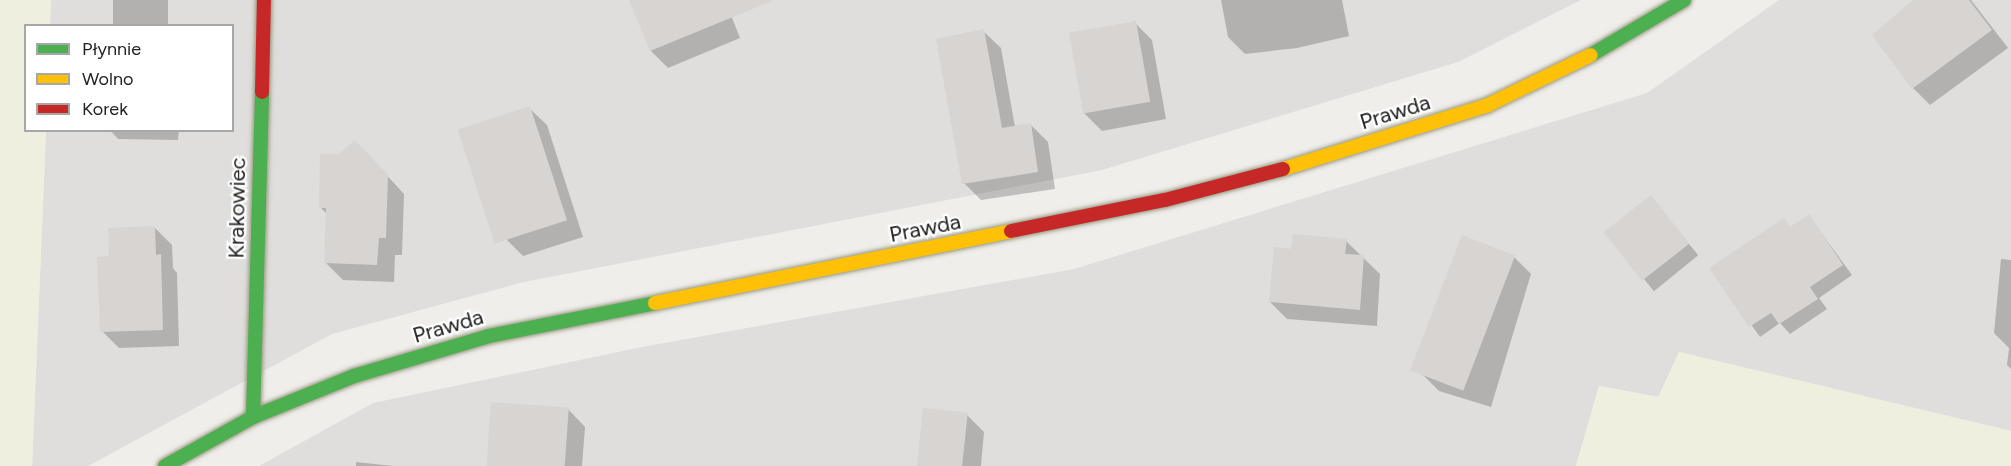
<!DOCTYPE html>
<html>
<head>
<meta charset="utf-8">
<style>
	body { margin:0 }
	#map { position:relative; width:2011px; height:466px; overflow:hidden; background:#f0eeeb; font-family:Figtree,sans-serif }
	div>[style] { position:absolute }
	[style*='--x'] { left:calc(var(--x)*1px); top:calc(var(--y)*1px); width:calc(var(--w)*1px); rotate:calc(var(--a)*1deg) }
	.residential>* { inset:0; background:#dfdedc }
	.farmland>* { inset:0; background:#efefdf }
	.shadow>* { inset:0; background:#0003; transform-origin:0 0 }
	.building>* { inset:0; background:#d7d4d2; transform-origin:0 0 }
	.roads { filter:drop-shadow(0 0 2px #999a82) drop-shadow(0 0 2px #999a82) }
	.fast>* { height:14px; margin:-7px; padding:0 7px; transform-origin:7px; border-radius:7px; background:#4caf50 }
	.slow>* { height:14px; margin:-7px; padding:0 7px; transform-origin:7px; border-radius:7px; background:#ffc107 }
	.jam>* { height:14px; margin:-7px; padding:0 7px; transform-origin:7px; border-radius:7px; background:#c62828 }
	span { translate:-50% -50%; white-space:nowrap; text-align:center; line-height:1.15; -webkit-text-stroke:4.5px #fff; paint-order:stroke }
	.street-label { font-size:22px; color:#222 }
	.legend { position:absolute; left:24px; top:24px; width:210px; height:108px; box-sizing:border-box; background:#fff; border:2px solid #a7a7a7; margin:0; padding:8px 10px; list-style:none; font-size:18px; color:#222 }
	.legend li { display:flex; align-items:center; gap:12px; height:30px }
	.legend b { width:30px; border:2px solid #a7a7a7 }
</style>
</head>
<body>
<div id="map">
	<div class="residential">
		<div style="clip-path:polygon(51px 0,1581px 0,1458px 62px,1102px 170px,524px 282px,332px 334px,88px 466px,32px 466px,46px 131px,232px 130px,232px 26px,50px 25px)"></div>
		<div style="clip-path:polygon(1779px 0,2011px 0,2011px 431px,1679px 352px,1659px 397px,1599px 386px,1576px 466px,259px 466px,373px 403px,642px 347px,1074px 269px,1647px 93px)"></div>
	</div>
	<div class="farmland">
		<div style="clip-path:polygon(0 0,51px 0,50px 25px,26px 26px,26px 130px,46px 131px,32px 466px,0 466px)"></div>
		<div style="clip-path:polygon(1679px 352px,2011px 431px,2011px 466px,1576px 466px,1599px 386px,1658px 397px)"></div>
	</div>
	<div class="shadow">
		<div style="left:113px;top:0;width:55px;height:26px"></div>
		<div style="clip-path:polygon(631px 0,725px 0,740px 38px,668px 68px,651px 51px)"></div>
		<div style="clip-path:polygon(1221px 0,1342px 0,1349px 36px,1297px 48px,1245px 54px,1228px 37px)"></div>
		<div style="clip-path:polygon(1917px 0,1971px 0,2008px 48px,1930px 105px,1913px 88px)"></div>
		<div style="clip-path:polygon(1135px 23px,1152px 40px,1166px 119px,1102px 131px,1084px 113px)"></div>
		<div style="clip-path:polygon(983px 31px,1001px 48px,1015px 127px,1031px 125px,1048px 142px,1055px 189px,981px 200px,964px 183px)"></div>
		<div style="clip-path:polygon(529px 108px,547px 125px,583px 237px,523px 256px,506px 239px)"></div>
		<div style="clip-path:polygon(110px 130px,179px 130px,178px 140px,118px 139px)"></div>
		<div style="clip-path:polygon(372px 159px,404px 194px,402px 255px,395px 255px,394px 282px,343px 280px,326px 263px,327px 214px,320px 207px)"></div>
		<div style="left:1651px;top:197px;width:75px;height:57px;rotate:51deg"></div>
		<div style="clip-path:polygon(1809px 216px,1852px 275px,1819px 298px,1827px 309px,1790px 334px,1780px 323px,1760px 337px,1711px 268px,1783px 220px,1791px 228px)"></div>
		<div style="clip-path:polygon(155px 228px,172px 245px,173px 268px,177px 273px,179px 346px,119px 348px,102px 331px,111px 258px)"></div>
		<div style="clip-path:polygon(1463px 237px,1514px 257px,1531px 274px,1491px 407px,1439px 391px,1422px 374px)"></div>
		<div style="clip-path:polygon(1346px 241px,1380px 274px,1377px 326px,1287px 319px,1270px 302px)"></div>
		<div style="clip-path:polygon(2001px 259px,2011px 260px,2011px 369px,2007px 365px,2009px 348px,1994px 333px)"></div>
		<div style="clip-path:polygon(568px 409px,585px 427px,582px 466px,492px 466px)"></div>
		<div style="clip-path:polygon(967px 415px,984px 432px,981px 466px,918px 466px)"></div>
		<div style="clip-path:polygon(356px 462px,393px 466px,356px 466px)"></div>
	</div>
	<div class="building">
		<div style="clip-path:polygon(629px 0,771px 0,772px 1px,650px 51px)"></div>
		<div style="clip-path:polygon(1913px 0,1969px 0,1992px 30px,1912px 89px,1872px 35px)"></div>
		<div style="left:1136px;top:21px;width:82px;height:68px;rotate:80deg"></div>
		<div style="clip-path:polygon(984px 29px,1002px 128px,1031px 123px,1038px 172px,962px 184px,936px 39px)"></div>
		<div style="left:530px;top:106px;width:120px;height:76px;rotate:72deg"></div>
		<div style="clip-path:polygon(355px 140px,388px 175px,386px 238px,379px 238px,377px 265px,324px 263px,326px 208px,319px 208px,320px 154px,339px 154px)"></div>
		<div style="left:1651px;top:195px;width:62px;height:60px;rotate:52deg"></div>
		<div style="clip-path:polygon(1809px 214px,1843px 265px,1810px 287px,1818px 299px,1779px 324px,1771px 313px,1749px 327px,1709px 268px,1784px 218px,1790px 227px)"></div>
		<div style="clip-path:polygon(155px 226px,156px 255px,161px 254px,163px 330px,100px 332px,97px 257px,109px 256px,108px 228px)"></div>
		<div style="clip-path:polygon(1293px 234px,1347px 239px,1345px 254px,1364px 255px,1360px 310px,1269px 302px,1274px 247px,1291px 249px)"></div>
		<div style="left:1462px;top:235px;width:57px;height:145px;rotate:21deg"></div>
		<div style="left:491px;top:402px;width:78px;height:64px;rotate:4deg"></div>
		<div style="left:923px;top:408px;width:45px;height:58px;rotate:6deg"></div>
	</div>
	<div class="roads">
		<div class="fast">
			<div style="--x:1591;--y:55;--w:108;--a:-30.6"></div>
			<div style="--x:253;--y:417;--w:325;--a:-88.4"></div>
			<div style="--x:165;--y:466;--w:101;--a:-29.1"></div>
			<div style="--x:253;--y:417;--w:109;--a:-22.1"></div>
			<div style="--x:354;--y:376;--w:141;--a:-16.5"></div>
			<div style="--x:489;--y:336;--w:169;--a:-11.2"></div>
		</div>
		<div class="slow">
			<div style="--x:1283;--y:169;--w:215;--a:-17.3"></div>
			<div style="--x:1488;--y:105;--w:114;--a:-25.9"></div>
			<div style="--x:655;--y:303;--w:363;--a:-11.4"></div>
		</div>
		<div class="jam">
			<div style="--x:262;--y:92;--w:92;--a:-88.8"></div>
			<div style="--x:1011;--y:231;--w:157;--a:-11.4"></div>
			<div style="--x:1165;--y:200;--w:122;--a:-14.7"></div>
		</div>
	</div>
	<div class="street-label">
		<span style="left:1395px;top:112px;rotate:-17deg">Prawda</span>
		<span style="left:237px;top:208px;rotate:-89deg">Krakowiec</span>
		<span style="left:925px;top:228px;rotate:-11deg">Prawda</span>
		<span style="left:448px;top:326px;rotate:-16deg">Prawda</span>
	</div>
	<ul class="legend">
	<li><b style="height:8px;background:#4caf50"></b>Płynnie</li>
	<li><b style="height:8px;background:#ffc107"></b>Wolno</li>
	<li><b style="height:8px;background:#c62828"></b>Korek</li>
	</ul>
</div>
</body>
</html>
